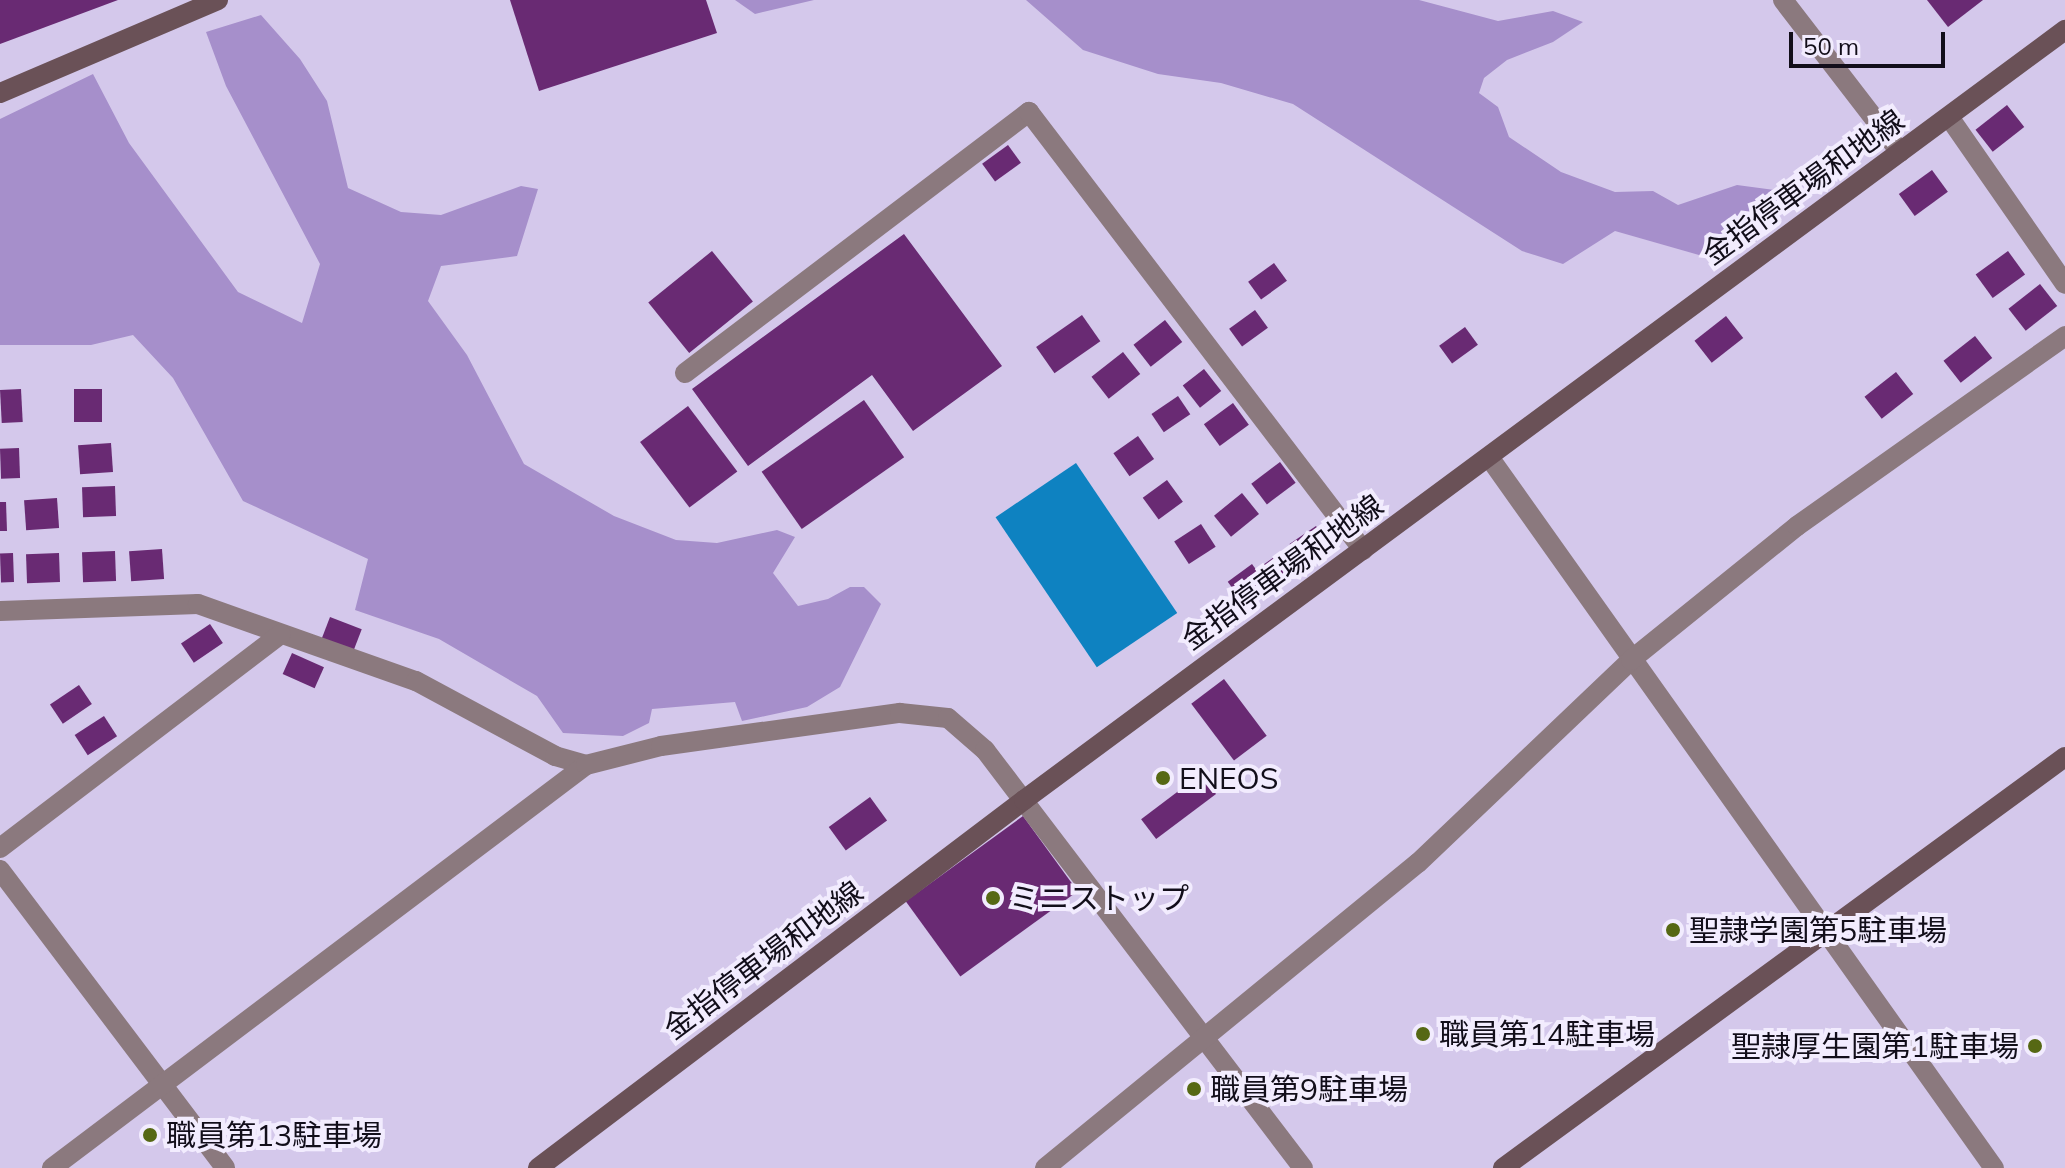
<!DOCTYPE html>
<html>
<head>
<meta charset="utf-8">
<style>
	body { margin:0 }
	#map { position:relative; width:2065px; height:1168px; overflow:hidden; background:#d4c8eb; font-family:Mulish,"Noto Sans JP",sans-serif }
	div>[style] { position:absolute }
	[style*='--x'] { left:calc(var(--x)*1px); top:calc(var(--y)*1px); width:calc(var(--w)*1px); rotate:calc(var(--a)*1deg) }
	.green>* { inset:0; background:#a68fcb }
	.water>* { inset:0; background:#0e82c1; transform-origin:0 0 }
	.building>* { inset:0; background:#692a73; transform-origin:0 0 }
	.street>* { height:20px; margin:-10px; padding:0 10px; transform-origin:10px; border-radius:10px; background:#8b797e }
	.secondary>* { height:20px; margin:-10px; padding:0 10px; transform-origin:10px; border-radius:10px; background:#6a5157 }
	.dots>* { width:22px; height:22px; translate:-50% -50%; box-sizing:border-box; border:4px solid #f2ecfe; border-radius:50% }
	span { translate:-50% -50%; white-space:nowrap; text-align:center; line-height:1.15; -webkit-text-stroke:8px #f2ecfe; paint-order:stroke }
	.street-label { font-size:30px; color:#120e1a }
	.poi-label { font-size:30px; color:#120e1a }
	.left { translate:0 -50%; text-align:left }
	.right { translate:-100% -50%; text-align:right }
	.scale { position:absolute; left:1789px; top:32px; width:156px; height:36px; box-sizing:border-box; border:4px solid #120e1a; border-top:0; padding-left:10px; font-size:24px; line-height:28px; white-space:nowrap; color:#120e1a; -webkit-text-stroke:6px #f2ecfe; paint-order:stroke }
</style>
</head>
<body>
<div id="map">
	<div class="green">
		<div style="clip-path:polygon(735px 0,814px 0,755px 14px)"></div>
		<div style="clip-path:polygon(1026px 0,1419px 0,1498px 21px,1553px 11px,1583px 22px,1553px 42px,1507px 60px,1484px 78px,1479px 93px,1498px 107px,1509px 137px,1561px 172px,1615px 192px,1653px 191px,1678px 205px,1737px 185px,1798px 193px,1699px 255px,1615px 231px,1563px 264px,1522px 251px,1293px 104px,1221px 83px,1158px 74px,1083px 50px)"></div>
		<div style="clip-path:polygon(261px 15px,300px 59px,327px 101px,348px 188px,401px 212px,441px 215px,521px 186px,538px 189px,517px 256px,441px 266px,428px 301px,467px 355px,524px 464px,614px 516px,676px 540px,717px 543px,777px 530px,795px 537px,773px 573px,798px 606px,828px 599px,850px 587px,864px 587px,881px 604px,840px 687px,807px 707px,742px 721px,735px 702px,652px 709px,649px 723px,623px 736px,563px 733px,537px 696px,439px 639px,355px 610px,368px 559px,243px 501px,173px 378px,133px 335px,91px 345px,0 345px,0 119px,93px 74px,129px 143px,238px 292px,302px 323px,320px 264px,226px 86px,206px 32px)"></div>
	</div>
	<div class="water">
		<div style="left:1076px;top:463px;width:181px;height:97px;rotate:56deg"></div>
	</div>
	<div class="building">
		<div style="clip-path:polygon(0 0,118px 0,0 44px)"></div>
		<div style="clip-path:polygon(510px 0,706px 0,717px 33px,539px 91px)"></div>
		<div style="clip-path:polygon(1927px 0,1983px 0,1948px 27px)"></div>
		<div style="left:2007px;top:105px;width:28px;height:40px;rotate:52deg"></div>
		<div style="left:1008px;top:145px;width:22px;height:32px;rotate:54deg"></div>
		<div style="left:1932px;top:170px;width:27px;height:41px;rotate:54deg"></div>
		<div style="clip-path:polygon(904px 234px,1002px 366px,913px 431px,872px 375px,748px 466px,692px 389px)"></div>
		<div style="left:712px;top:251px;width:65px;height:82px;rotate:51deg"></div>
		<div style="left:2008px;top:251px;width:29px;height:40px;rotate:54deg"></div>
		<div style="left:1274px;top:263px;width:22px;height:32px;rotate:54deg"></div>
		<div style="left:2040px;top:284px;width:28px;height:40px;rotate:52deg"></div>
		<div style="left:1255px;top:310px;width:22px;height:32px;rotate:54deg"></div>
		<div style="left:1082px;top:315px;width:32px;height:56px;rotate:55deg"></div>
		<div style="left:1726px;top:316px;width:28px;height:40px;rotate:52deg"></div>
		<div style="left:1165px;top:320px;width:28px;height:40px;rotate:52deg"></div>
		<div style="left:1465px;top:327px;width:22px;height:32px;rotate:54deg"></div>
		<div style="left:1975px;top:336px;width:28px;height:40px;rotate:52deg"></div>
		<div style="left:1123px;top:352px;width:28px;height:40px;rotate:52deg"></div>
		<div style="left:1204px;top:369px;width:28px;height:27px;rotate:52deg"></div>
		<div style="left:1896px;top:372px;width:28px;height:40px;rotate:52deg"></div>
		<div style="left:21px;top:389px;width:33px;height:21px;rotate:87deg"></div>
		<div style="left:74px;top:389px;width:28px;height:33px"></div>
		<div style="left:1178px;top:396px;width:22px;height:32px;rotate:56deg"></div>
		<div style="left:864px;top:400px;width:70px;height:125px;rotate:55deg"></div>
		<div style="left:1233px;top:403px;width:27px;height:36px;rotate:54deg"></div>
		<div style="left:688px;top:406px;width:82px;height:60px;rotate:53deg"></div>
		<div style="left:1138px;top:436px;width:28px;height:30px;rotate:55deg"></div>
		<div style="left:111px;top:443px;width:29px;height:33px;rotate:86deg"></div>
		<div style="left:19px;top:448px;width:30px;height:19px;rotate:88deg"></div>
		<div style="left:1280px;top:462px;width:26px;height:36px;rotate:53deg"></div>
		<div style="left:1167px;top:480px;width:27px;height:30px;rotate:54deg"></div>
		<div style="left:115px;top:486px;width:30px;height:33px;rotate:88deg"></div>
		<div style="left:1242px;top:493px;width:27px;height:36px;rotate:51deg"></div>
		<div style="left:57px;top:498px;width:30px;height:33px;rotate:86deg"></div>
		<div style="clip-path:polygon(0 502px,6px 502px,7px 531px,0 531px)"></div>
		<div style="left:1201px;top:524px;width:27px;height:32px;rotate:57deg"></div>
		<div style="left:1316px;top:526px;width:22px;height:32px;rotate:56deg"></div>
		<div style="left:162px;top:549px;width:30px;height:33px;rotate:86deg"></div>
		<div style="left:1285px;top:549px;width:22px;height:32px;rotate:54deg"></div>
		<div style="left:115px;top:551px;width:30px;height:33px;rotate:88deg"></div>
		<div style="left:13px;top:553px;width:29px;height:13px;rotate:88deg"></div>
		<div style="left:59px;top:553px;width:29px;height:33px;rotate:88deg"></div>
		<div style="left:1252px;top:564px;width:27px;height:30px;rotate:54deg"></div>
		<div style="left:330px;top:617px;width:34px;height:23px;rotate:21deg"></div>
		<div style="left:210px;top:624px;width:23px;height:35px;rotate:56deg"></div>
		<div style="left:292px;top:653px;width:35px;height:23px;rotate:24deg"></div>
		<div style="left:1224px;top:679px;width:71px;height:41px;rotate:53deg"></div>
		<div style="left:79px;top:685px;width:23px;height:35px;rotate:56deg"></div>
		<div style="left:104px;top:716px;width:24px;height:35px;rotate:57deg"></div>
		<div style="left:1201px;top:774px;width:25px;height:75px;rotate:53deg"></div>
		<div style="left:870px;top:797px;width:29px;height:51px;rotate:54deg"></div>
		<div style="left:1023px;top:816px;width:93px;height:145px;rotate:54deg"></div>
	</div>
	<div class="street">
		<div style="--x:1783;--y:0;--w:192;--a:52.4"></div>
		<div style="--x:1949;--y:117;--w:203;--a:55.2"></div>
		<div style="--x:685;--y:373;--w:432;--a:-37.2"></div>
		<div style="--x:1029;--y:112;--w:551;--a:52.67"></div>
		<div style="--x:1489;--y:457;--w:872;--a:54.62"></div>
		<div style="--x:0;--y:611;--w:198;--a:-2"></div>
		<div style="--x:198;--y:604;--w:231;--a:19.5"></div>
		<div style="--x:416;--y:681;--w:158;--a:28.3"></div>
		<div style="--x:555;--y:756;--w:32;--a:16"></div>
		<div style="--x:0;--y:848;--w:353;--a:-37.3"></div>
		<div style="--x:0;--y:870;--w:373;--a:52.9"></div>
		<div style="--x:52;--y:1168;--w:669;--a:-37.04"></div>
		<div style="--x:586;--y:765;--w:77;--a:-14.2"></div>
		<div style="--x:661;--y:746;--w:241;--a:-7.9"></div>
		<div style="--x:900;--y:713;--w:48;--a:5.9"></div>
		<div style="--x:948;--y:718;--w:49;--a:40.9"></div>
		<div style="--x:985;--y:750;--w:525;--a:52.74"></div>
		<div style="--x:1045;--y:1168;--w:482;--a:-39.3"></div>
		<div style="--x:1418;--y:863;--w:294;--a:-43.6"></div>
		<div style="--x:1631;--y:660;--w:213;--a:-38.9"></div>
		<div style="--x:1797;--y:526;--w:329;--a:-35.3"></div>
	</div>
	<div class="secondary">
		<div style="--x:0;--y:93;--w:237;--a:-23.1"></div>
		<div style="--x:538;--y:1168;--w:610;--a:-37.13"></div>
		<div style="--x:1024;--y:800;--w:1295;--a:-36.49"></div>
		<div style="--x:1503;--y:1168;--w:696;--a:-36.18"></div>
	</div>
	<div class="dots">
		<div style="left:1163px;top:778px;background:#566814"></div>
		<div style="left:993px;top:898px;background:#566814"></div>
		<div style="left:1673px;top:930px;background:#566814"></div>
		<div style="left:1423px;top:1034px;background:#566814"></div>
		<div style="left:2035px;top:1046px;background:#566814"></div>
		<div style="left:1194px;top:1089px;background:#566814"></div>
		<div style="left:150px;top:1135px;background:#566814"></div>
	</div>
	<div class="street-label">
		<span style="left:1803px;top:187px;rotate:-36deg">金指停車場和地線</span>
		<span style="left:1282px;top:572px;rotate:-36deg">金指停車場和地線</span>
		<span style="left:763px;top:960px;rotate:-37deg">金指停車場和地線</span>
	</div>
	<div class="poi-label">
		<span class="left" style="left:1179px;top:778px">ENEOS</span>
		<span class="left" style="left:1009px;top:898px">ミニストップ</span>
		<span class="left" style="left:1689px;top:930px">聖隷学園第5駐車場</span>
		<span class="left" style="left:1439px;top:1034px">職員第14駐車場</span>
		<span class="right" style="left:2019px;top:1046px">聖隷厚生園第1駐車場</span>
		<span class="left" style="left:1210px;top:1089px">職員第9駐車場</span>
		<span class="left" style="left:166px;top:1135px">職員第13駐車場</span>
	</div>
	<div class="scale">50 m</div>
</div>
</body>
</html>
